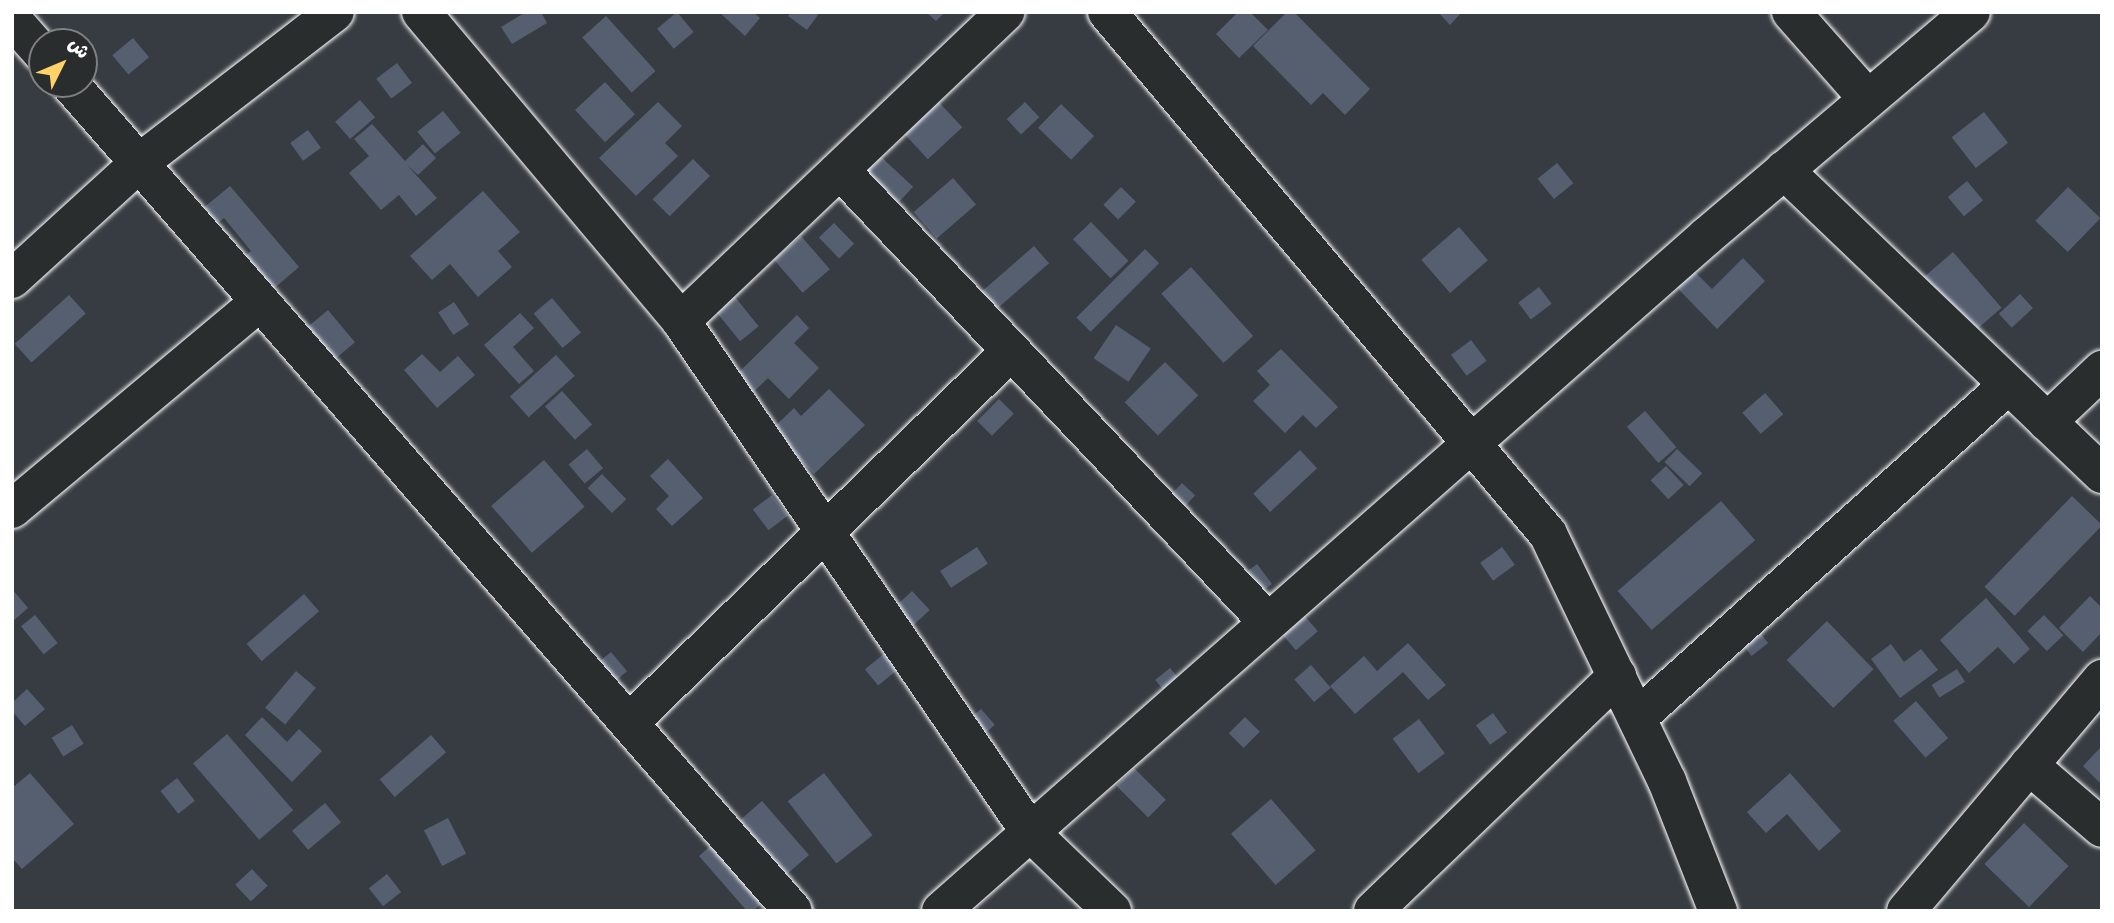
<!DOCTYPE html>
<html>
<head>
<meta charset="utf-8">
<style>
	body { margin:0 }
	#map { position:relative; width:2114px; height:923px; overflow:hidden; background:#373c42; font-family:"Gochi Hand","Playpen Sans Arabic",sans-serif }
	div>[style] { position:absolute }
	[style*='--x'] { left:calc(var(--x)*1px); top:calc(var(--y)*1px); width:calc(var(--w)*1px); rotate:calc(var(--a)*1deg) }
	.building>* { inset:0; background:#565f70; transform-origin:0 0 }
	.roads { filter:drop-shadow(0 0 2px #fff) drop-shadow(0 0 2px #fff) }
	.minor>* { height:38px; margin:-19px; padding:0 19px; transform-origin:19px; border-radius:19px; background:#2a2d2e }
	span { translate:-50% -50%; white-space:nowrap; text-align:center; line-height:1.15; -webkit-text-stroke:5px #2a2d2e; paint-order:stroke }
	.frame { position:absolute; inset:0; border:14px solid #fff; pointer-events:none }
	.north { position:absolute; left:28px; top:28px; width:70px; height:70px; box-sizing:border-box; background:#2a2d2e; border:2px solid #7f8182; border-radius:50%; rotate:47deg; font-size:19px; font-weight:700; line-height:28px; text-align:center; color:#fff }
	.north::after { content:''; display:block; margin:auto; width:24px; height:32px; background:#ffd166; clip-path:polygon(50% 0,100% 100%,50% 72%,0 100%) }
</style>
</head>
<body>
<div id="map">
	<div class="building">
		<div style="clip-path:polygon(526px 12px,541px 12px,547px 23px,512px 44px,501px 27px)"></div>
		<div style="left:677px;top:12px;width:26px;height:26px;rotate:50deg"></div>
		<div style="clip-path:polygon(719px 12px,753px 12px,760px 18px,745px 36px)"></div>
		<div style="clip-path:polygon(791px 12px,820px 12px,807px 30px,788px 16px)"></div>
		<div style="clip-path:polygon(926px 12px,945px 12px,936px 21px)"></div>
		<div style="clip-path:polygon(1238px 12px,1250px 12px,1268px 30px,1239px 58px,1216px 34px)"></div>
		<div style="clip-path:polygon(1287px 12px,1294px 12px,1370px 89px,1345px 115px,1323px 93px,1311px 105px,1253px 46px)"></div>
		<div style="clip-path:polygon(1438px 12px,1462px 12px,1450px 25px)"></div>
		<div style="left:606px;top:16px;width:74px;height:32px;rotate:48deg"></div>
		<div style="left:133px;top:38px;width:25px;height:27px;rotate:50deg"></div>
		<div style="left:397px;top:63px;width:25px;height:26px;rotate:53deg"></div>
		<div style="left:605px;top:82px;width:44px;height:41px;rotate:47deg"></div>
		<div style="left:935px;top:98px;width:40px;height:47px;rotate:47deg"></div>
		<div style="left:360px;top:100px;width:23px;height:33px;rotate:49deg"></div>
		<div style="clip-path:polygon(658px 102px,682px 126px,665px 143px,678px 156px,636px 196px,599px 158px)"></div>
		<div style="left:1025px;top:102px;width:21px;height:25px;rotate:47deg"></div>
		<div style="left:1061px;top:104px;width:46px;height:33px;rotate:44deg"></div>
		<div style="left:443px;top:111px;width:28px;height:33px;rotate:51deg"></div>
		<div style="left:1984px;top:112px;width:39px;height:41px;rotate:52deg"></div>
		<div style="clip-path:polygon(372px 124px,405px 161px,423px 144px,436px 158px,418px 175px,407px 165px,437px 198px,416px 216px,399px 195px,381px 210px,349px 173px,369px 156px,354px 139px)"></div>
		<div style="left:308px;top:130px;width:22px;height:22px;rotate:54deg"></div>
		<div style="left:878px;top:154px;width:48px;height:28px;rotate:43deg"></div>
		<div style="left:693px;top:159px;width:24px;height:57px;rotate:45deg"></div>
		<div style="left:1557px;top:163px;width:26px;height:25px;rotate:51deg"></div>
		<div style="left:953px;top:178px;width:35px;height:52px;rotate:49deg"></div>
		<div style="left:1967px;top:181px;width:25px;height:25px;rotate:50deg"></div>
		<div style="clip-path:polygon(230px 186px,299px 267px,271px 291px,242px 258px,251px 251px,224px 218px,209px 230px,196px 214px)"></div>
		<div style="left:1121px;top:187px;width:21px;height:25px;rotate:45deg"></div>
		<div style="left:2068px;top:187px;width:45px;height:47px;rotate:44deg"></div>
		<div style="clip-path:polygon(483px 191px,520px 232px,498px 251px,512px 267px,478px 297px,450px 264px,432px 280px,410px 256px)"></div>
		<div style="left:1091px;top:222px;width:54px;height:25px;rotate:46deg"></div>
		<div style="left:834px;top:223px;width:29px;height:21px;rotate:46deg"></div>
		<div style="left:1459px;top:227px;width:44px;height:50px;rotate:49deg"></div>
		<div style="left:801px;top:236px;width:44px;height:36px;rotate:49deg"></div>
		<div style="left:1034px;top:246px;width:23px;height:73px;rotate:49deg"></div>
		<div style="left:1145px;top:249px;width:20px;height:97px;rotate:45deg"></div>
		<div style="left:1953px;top:252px;width:74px;height:47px;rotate:49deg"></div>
		<div style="clip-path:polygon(1681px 258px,1712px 289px,1743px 258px,1765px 281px,1717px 329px,1664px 274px)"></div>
		<div style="left:1191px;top:267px;width:93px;height:40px;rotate:48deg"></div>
		<div style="left:1539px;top:287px;width:21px;height:26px;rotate:53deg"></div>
		<div style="left:731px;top:292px;width:44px;height:24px;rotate:51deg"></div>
		<div style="left:2020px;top:294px;width:19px;height:29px;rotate:47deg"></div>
		<div style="left:69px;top:295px;width:25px;height:73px;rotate:48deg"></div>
		<div style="left:552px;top:298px;width:45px;height:24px;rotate:50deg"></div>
		<div style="left:454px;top:302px;width:27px;height:19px;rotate:56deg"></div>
		<div style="left:328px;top:310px;width:42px;height:28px;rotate:50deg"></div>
		<div style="clip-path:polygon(520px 313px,534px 328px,513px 347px,534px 371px,519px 384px,484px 345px)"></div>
		<div style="clip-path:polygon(797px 315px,809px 328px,794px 343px,819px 368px,789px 399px,768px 378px,745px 400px,729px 382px)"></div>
		<div style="left:1116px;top:325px;width:42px;height:40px;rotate:34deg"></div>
		<div style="left:1471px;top:340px;width:26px;height:25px;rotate:53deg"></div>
		<div style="clip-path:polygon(1281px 349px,1338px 407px,1316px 428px,1303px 415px,1285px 433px,1253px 401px,1270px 385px,1257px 371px)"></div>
		<div style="clip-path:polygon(422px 354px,440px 372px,458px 356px,475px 375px,437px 408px,404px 370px)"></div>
		<div style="left:556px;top:355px;width:28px;height:62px;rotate:48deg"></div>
		<div style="left:1165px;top:362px;width:47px;height:57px;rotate:45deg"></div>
		<div style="clip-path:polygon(829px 389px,865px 425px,814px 474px,771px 430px,794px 408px,801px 416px)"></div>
		<div style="left:562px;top:391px;width:45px;height:23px;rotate:48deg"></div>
		<div style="left:1765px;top:393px;width:28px;height:30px;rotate:49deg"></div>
		<div style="left:999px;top:399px;width:21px;height:31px;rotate:45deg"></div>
		<div style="left:1645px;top:411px;width:48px;height:24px;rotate:49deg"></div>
		<div style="left:587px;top:449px;width:25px;height:24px;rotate:50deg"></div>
		<div style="left:1677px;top:449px;width:35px;height:18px;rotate:44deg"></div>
		<div style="left:1300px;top:450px;width:25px;height:64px;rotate:47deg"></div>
		<div style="clip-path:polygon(668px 459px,703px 498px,672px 526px,656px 509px,669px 496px,650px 476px)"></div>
		<div style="left:544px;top:460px;width:62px;height:70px;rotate:49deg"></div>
		<div style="left:1666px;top:466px;width:26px;height:21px;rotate:47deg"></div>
		<div style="left:602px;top:474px;width:35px;height:20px;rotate:46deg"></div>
		<div style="left:1182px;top:483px;width:18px;height:24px;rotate:43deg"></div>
		<div style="left:772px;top:495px;width:26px;height:24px;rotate:53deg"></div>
		<div style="left:2072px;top:496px;width:42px;height:126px;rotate:44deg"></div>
		<div style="left:1721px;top:501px;width:52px;height:137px;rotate:49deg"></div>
		<div style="left:977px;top:547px;width:20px;height:44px;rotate:57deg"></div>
		<div style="left:1502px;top:547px;width:22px;height:27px;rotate:54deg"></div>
		<div style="left:1257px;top:564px;width:25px;height:27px;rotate:53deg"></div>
		<div style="clip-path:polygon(12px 589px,28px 608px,12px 622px)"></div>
		<div style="left:912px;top:591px;width:26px;height:28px;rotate:47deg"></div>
		<div style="left:304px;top:594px;width:23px;height:76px;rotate:49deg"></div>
		<div style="clip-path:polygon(2090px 596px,2102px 608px,2102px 632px,2083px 652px,2059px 628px)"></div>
		<div style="left:1289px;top:598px;width:44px;height:29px;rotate:49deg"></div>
		<div style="clip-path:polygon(1986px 598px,2030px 649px,2014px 664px,1998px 647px,1969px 673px,1940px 640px)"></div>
		<div style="left:35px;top:615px;width:36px;height:18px;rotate:51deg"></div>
		<div style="left:2044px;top:615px;width:28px;height:23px;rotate:46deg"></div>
		<div style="left:1827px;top:621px;width:67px;height:56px;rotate:46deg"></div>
		<div style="left:1754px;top:625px;width:23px;height:21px;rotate:52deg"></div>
		<div style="clip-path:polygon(1408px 643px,1446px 685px,1428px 700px,1403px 672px,1355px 714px,1330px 686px,1364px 656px,1377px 671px)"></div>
		<div style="left:896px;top:644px;width:21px;height:40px;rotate:51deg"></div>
		<div style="clip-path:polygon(1891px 644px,1904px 662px,1921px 649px,1938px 670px,1900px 698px,1871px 659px)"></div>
		<div style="left:611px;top:652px;width:25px;height:25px;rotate:50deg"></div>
		<div style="left:1311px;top:665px;width:30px;height:22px;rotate:49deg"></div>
		<div style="left:1170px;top:668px;width:26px;height:19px;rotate:51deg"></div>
		<div style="left:1957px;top:669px;width:15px;height:30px;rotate:58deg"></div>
		<div style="left:296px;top:671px;width:26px;height:48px;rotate:40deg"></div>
		<div style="clip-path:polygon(27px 689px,45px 709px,25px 726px,12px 711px,12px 703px)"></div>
		<div style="left:1916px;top:701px;width:49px;height:30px;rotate:49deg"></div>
		<div style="left:981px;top:709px;width:21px;height:42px;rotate:49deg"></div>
		<div style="left:1493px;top:713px;width:24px;height:21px;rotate:54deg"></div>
		<div style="clip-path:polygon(262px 717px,287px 742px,299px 729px,322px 751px,292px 782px,245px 735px)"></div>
		<div style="left:1245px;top:717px;width:21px;height:23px;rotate:45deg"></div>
		<div style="left:1419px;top:719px;width:43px;height:33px;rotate:53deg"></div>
		<div style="left:72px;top:725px;width:22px;height:24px;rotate:58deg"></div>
		<div style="left:227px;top:734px;width:101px;height:45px;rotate:49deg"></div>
		<div style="left:431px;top:735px;width:23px;height:68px;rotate:49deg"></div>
		<div style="clip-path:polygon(2100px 748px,2102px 780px,2099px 782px,2083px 766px)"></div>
		<div style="left:1134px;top:768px;width:45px;height:25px;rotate:45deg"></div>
		<div style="clip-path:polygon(30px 773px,74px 824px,22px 869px,12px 858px,12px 788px)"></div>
		<div style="left:824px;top:773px;width:79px;height:46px;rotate:52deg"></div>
		<div style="clip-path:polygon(1790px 773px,1841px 831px,1819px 851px,1787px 814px,1766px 833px,1747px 812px)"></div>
		<div style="left:177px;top:778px;width:29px;height:21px;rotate:52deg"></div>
		<div style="left:1271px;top:799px;width:68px;height:53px;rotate:49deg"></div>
		<div style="clip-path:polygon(762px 801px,809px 855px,786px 875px,817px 911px,769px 911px,762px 903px,753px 911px,747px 911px,699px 856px)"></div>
		<div style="left:325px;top:803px;width:25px;height:43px;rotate:50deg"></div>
		<div style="left:448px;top:818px;width:40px;height:27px;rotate:63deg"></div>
		<div style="left:2024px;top:823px;width:62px;height:57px;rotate:44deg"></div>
		<div style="left:252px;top:869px;width:23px;height:23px;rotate:47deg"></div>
		<div style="left:387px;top:874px;width:23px;height:23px;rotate:52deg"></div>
	</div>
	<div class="roads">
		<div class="minor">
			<div style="--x:421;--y:12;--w:404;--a:49.9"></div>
			<div style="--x:681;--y:321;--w:619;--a:55.67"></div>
			<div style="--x:1030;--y:832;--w:114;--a:43.9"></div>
			<div style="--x:1107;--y:12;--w:683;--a:49.81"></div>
			<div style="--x:1548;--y:534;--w:274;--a:64.3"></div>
			<div style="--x:1667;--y:781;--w:140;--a:68.6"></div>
			<div style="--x:1791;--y:12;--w:116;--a:48.5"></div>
			<div style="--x:12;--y:19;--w:45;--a:48.6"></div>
			<div style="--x:70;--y:84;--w:1098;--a:48.84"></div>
			<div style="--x:840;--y:170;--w:622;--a:46.56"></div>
			<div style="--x:1784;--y:170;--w:440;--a:43.7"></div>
			<div style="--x:12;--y:279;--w:172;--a:-42.4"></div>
			<div style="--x:139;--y:163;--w:247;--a:-37.6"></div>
			<div style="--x:681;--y:321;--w:448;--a:-43.6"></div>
			<div style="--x:2047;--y:422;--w:76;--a:-43.4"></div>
			<div style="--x:12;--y:509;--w:323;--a:-39.9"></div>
			<div style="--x:1637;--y:718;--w:499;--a:-41.9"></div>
			<div style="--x:629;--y:723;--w:533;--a:-44.24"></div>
			<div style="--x:2029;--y:765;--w:96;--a:40.8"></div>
			<div style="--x:941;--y:911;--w:1021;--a:-41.39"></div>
			<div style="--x:1707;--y:236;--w:346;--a:-40.3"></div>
			<div style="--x:1373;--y:911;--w:339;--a:-43.9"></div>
			<div style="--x:1906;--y:911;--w:304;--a:-49.8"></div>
		</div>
	</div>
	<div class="frame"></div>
	<div class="north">ش</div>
</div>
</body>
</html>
